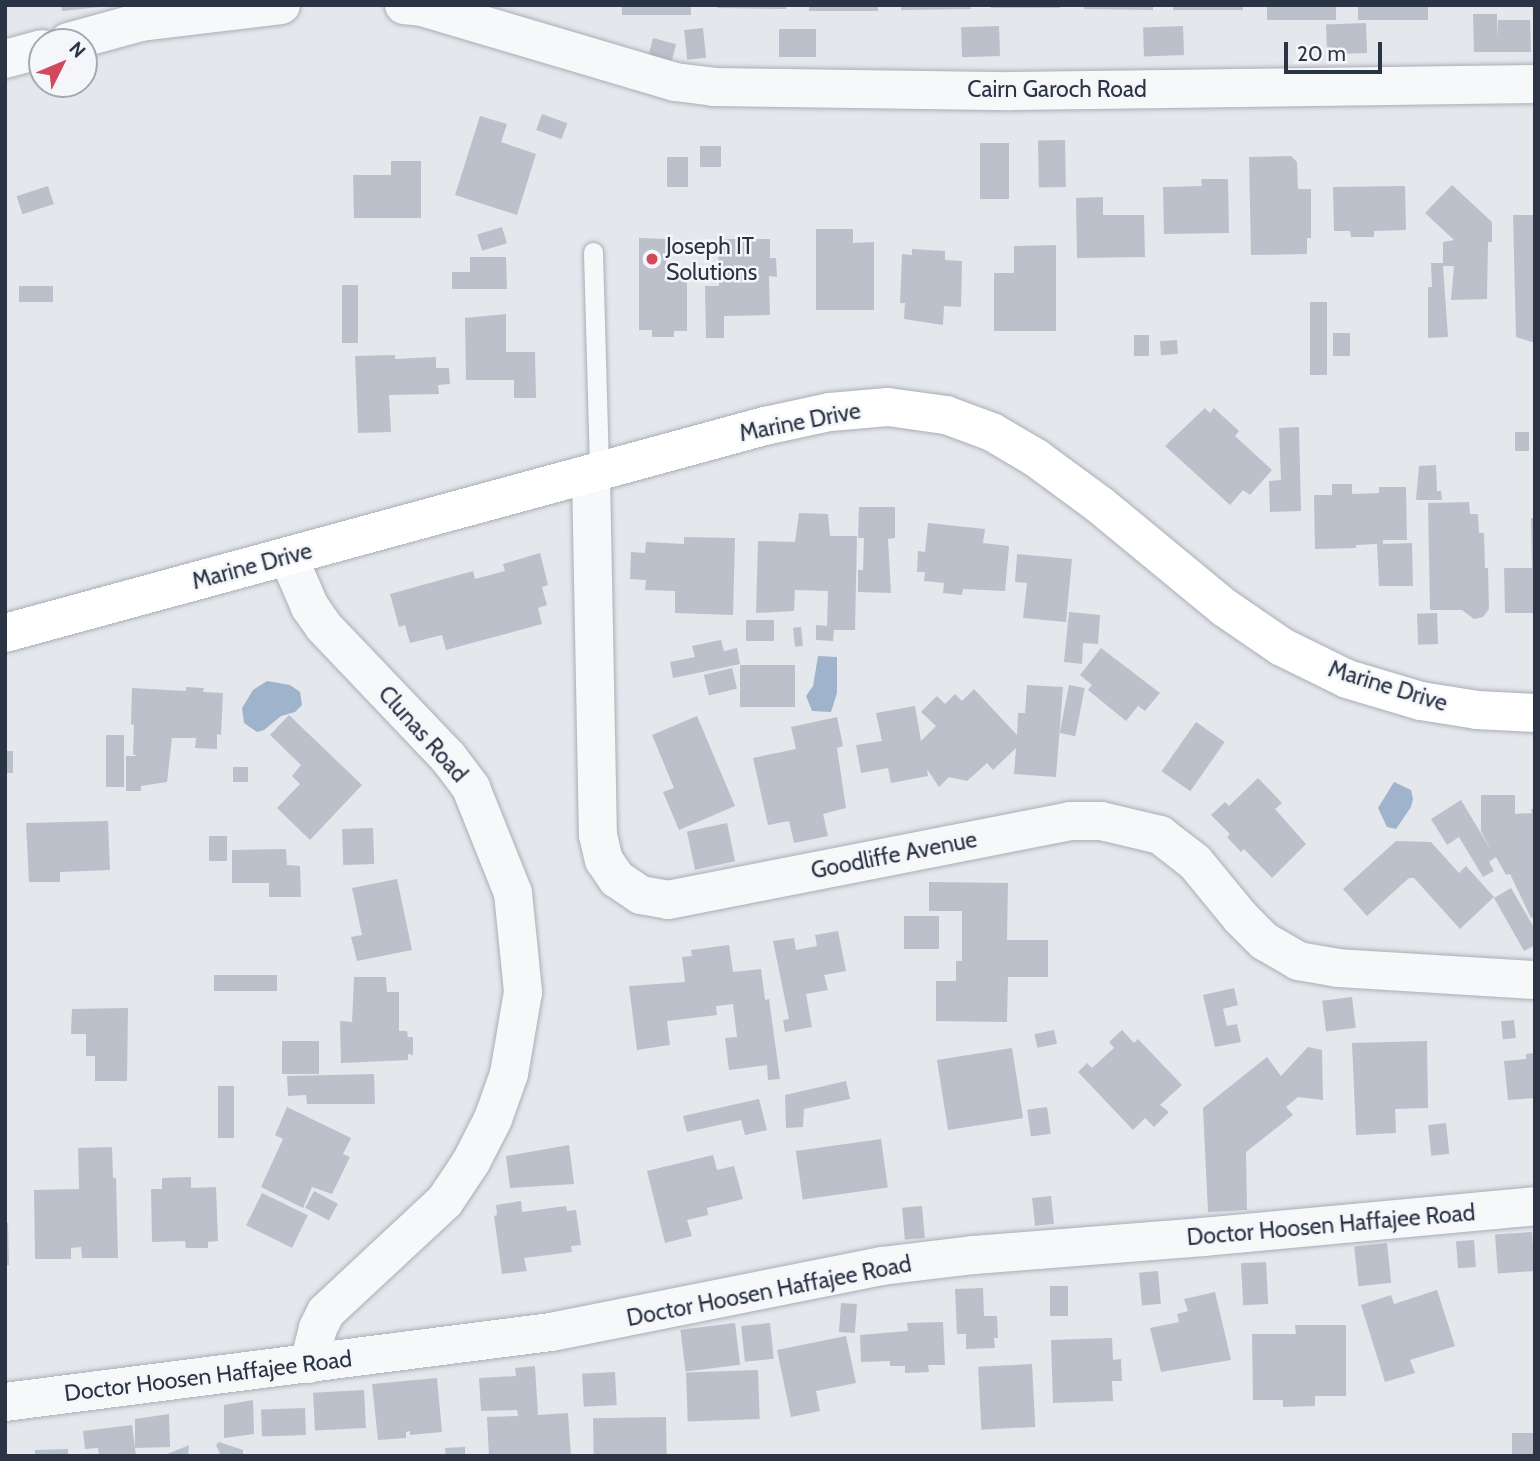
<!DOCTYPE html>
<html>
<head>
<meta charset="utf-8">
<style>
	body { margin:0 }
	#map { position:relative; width:1540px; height:1461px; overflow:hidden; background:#e4e7ec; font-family:Cabin,sans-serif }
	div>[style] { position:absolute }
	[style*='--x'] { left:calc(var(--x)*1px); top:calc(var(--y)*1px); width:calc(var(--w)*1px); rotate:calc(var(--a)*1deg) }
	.water>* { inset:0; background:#9fb4cc }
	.building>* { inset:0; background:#bbc0ca; transform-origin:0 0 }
	.roads { filter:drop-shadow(0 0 2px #a9aeb7) drop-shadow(0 0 2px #a9aeb7) }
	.lane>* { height:19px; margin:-9.5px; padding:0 9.5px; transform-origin:9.5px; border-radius:9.5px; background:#f7f8fa }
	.street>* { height:38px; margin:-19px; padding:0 19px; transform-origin:19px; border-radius:19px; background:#f7f8fa }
	.secondary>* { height:38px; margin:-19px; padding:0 19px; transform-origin:19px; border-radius:19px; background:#fff }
	.dots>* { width:19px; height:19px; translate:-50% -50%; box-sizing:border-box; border:4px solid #f4f6f9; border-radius:50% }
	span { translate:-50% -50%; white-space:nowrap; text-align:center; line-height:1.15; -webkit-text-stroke:5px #f4f6f9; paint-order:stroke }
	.street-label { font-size:23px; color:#2b3445 }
	.poi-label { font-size:23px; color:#2b3445 }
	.left { translate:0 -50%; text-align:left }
	.frame { position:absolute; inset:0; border:7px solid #2b3445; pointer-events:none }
	.north { position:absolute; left:28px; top:28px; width:70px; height:70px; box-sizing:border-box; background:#f4f6f9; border:2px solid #a4a8b1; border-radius:50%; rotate:47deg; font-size:19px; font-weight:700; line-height:28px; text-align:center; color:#2b3445 }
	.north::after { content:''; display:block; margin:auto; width:24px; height:32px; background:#d1495b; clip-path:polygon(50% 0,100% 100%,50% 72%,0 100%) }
	.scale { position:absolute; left:1284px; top:42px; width:98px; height:32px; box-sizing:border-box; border:4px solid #2b3445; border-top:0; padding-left:9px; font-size:21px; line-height:24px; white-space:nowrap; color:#2b3445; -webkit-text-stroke:5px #f4f6f9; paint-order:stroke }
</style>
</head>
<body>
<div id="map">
	<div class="water">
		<div style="clip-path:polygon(818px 656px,837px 657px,837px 693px,831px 712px,812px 711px,806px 696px,813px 686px)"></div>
		<div style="clip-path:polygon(267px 681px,290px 685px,300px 692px,302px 705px,295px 712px,281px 716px,264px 730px,257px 732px,244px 723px,242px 708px,253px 690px)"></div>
		<div style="clip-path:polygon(1394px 782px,1411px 790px,1413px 799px,1411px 807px,1396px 829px,1387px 827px,1378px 808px)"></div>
	</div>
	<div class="building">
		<div style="clip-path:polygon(61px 5px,100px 5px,100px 7px,62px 11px)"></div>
		<div style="left:622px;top:5px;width:69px;height:10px"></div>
		<div style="clip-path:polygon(717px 5px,786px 5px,786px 9px,717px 8px)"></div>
		<div style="left:809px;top:5px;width:69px;height:6px"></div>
		<div style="clip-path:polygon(901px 5px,971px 5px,971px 9px,901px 10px)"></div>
		<div style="left:991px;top:5px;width:69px;height:3px"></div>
		<div style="clip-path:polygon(1084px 5px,1153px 5px,1153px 10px,1084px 9px)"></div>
		<div style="left:1173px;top:5px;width:70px;height:5px"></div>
		<div style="left:1267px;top:5px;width:69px;height:15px"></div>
		<div style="left:1358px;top:5px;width:70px;height:15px"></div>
		<div style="clip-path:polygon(1473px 14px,1497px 14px,1497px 39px,1498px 20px,1530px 20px,1531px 52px,1474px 52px)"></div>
		<div style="left:1366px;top:23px;width:30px;height:40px;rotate:88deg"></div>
		<div style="left:999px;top:26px;width:30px;height:38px;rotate:88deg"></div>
		<div style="left:1183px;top:26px;width:29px;height:40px;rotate:88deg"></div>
		<div style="left:703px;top:28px;width:30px;height:19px;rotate:84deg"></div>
		<div style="left:779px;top:29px;width:37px;height:28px"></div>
		<div style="left:653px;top:38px;width:24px;height:17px;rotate:15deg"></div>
		<div style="left:542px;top:114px;width:27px;height:17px;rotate:20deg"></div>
		<div style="clip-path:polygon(480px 116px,507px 124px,501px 142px,536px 154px,517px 215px,455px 195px)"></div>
		<div style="left:1065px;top:140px;width:47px;height:27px;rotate:89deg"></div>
		<div style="left:980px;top:143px;width:29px;height:56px"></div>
		<div style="left:700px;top:146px;width:21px;height:21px"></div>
		<div style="clip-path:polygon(1291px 156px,1297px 162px,1298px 189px,1311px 189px,1311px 238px,1307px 238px,1307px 254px,1251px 255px,1249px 157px)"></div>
		<div style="left:667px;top:157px;width:21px;height:30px"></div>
		<div style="clip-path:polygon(391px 161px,421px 161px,421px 218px,354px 218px,353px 175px,391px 175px)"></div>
		<div style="clip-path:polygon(1201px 179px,1228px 179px,1229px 233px,1164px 234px,1163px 187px,1202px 186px)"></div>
		<div style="clip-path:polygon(1452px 185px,1492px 222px,1492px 242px,1488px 242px,1487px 299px,1451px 300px,1454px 266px,1443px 266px,1448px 337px,1428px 338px,1428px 287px,1432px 287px,1431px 263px,1443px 263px,1443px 242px,1454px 240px,1425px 213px)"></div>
		<div style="left:48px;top:186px;width:19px;height:33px;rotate:72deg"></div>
		<div style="clip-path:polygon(1405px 186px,1406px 230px,1374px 231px,1374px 237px,1351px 237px,1350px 231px,1334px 231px,1333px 187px)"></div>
		<div style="clip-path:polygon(1103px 197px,1103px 215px,1144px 215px,1145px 257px,1077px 258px,1076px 198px)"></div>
		<div style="clip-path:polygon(1513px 215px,1535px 215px,1535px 343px,1516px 337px)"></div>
		<div style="left:502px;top:227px;width:17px;height:26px;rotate:73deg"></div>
		<div style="clip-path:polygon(816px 229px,853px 229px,853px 243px,874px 242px,874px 310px,816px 310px)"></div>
		<div style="clip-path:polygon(639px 238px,666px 239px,666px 279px,687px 279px,687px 331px,674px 331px,674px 337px,652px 337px,652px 330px,639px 330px)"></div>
		<div style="clip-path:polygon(718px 239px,770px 239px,770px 258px,776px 258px,777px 277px,769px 276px,770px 315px,724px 316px,724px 338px,706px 338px,705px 286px,719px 286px)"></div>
		<div style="clip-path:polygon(1056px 245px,1056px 331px,994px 331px,994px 273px,1014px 273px,1014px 246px)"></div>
		<div style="clip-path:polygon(912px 249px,945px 251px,945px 260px,962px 261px,961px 307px,944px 306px,943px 325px,904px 319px,905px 303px,900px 303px,902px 254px,912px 255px)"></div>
		<div style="clip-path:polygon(470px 257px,506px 257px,507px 289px,452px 289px,452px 272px,470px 272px)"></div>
		<div style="left:342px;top:285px;width:16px;height:58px"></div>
		<div style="left:53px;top:286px;width:16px;height:34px;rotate:90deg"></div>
		<div style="left:1310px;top:302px;width:17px;height:73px"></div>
		<div style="clip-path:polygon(506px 314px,506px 352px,535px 352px,536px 398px,514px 398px,514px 380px,466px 380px,465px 318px)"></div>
		<div style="left:1333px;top:333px;width:17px;height:23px"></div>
		<div style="left:1134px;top:335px;width:15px;height:21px"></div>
		<div style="left:1177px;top:340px;width:14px;height:17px;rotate:86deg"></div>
		<div style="clip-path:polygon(395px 355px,395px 359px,436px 357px,436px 368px,449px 368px,450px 384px,438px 385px,439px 394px,389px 395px,391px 432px,358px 433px,355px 356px)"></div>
		<div style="clip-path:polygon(1205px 408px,1210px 413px,1214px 408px,1239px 431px,1235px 436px,1272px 470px,1250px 495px,1243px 490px,1230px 505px,1165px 446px)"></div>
		<div style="clip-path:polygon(1299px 427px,1301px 511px,1270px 512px,1269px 481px,1281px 480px,1279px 428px)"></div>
		<div style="left:1515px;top:432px;width:14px;height:19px"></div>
		<div style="clip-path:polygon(1436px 465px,1437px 491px,1441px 491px,1442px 500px,1416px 500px,1419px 466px)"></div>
		<div style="clip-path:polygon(1332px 484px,1352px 484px,1352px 494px,1379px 493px,1379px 487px,1406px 487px,1407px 540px,1383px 540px,1383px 544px,1412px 543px,1413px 586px,1379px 586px,1377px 544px,1356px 545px,1356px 548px,1315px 549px,1314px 495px,1332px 495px)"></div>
		<div style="clip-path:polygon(1469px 502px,1470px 514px,1478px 514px,1479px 533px,1484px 533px,1485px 568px,1488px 568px,1489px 609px,1483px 617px,1474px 619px,1462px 610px,1430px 610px,1428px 503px)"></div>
		<div style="clip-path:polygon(859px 507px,895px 507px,895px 538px,888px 539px,891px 593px,858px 592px,858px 570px,863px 570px,864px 538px,858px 538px)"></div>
		<div style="clip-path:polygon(799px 513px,828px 514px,830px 536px,857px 536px,855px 630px,834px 630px,833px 641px,816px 640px,816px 625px,827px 626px,828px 591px,795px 590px,794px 611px,756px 613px,758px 541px,795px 542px)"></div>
		<div style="clip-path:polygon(1531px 518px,1535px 518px,1535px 613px,1505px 613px,1504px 568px,1532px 568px)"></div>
		<div style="clip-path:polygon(928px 523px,985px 529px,983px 543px,1009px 546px,1005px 591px,963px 589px,962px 595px,943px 593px,944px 583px,924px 581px,925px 572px,917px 572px,918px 551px,925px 552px)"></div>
		<div style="clip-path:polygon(684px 537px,735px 538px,733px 615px,675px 613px,675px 591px,645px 590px,646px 580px,630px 579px,631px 552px,645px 553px,646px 542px,684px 544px)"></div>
		<div style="clip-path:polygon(540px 553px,548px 585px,542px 587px,547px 605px,538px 608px,542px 624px,446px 650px,442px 635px,410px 643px,405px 625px,399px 627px,390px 594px,473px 571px,475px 579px,505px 571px,503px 564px)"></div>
		<div style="clip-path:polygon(1017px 554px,1072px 559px,1066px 622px,1023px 618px,1027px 583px,1015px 582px)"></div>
		<div style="clip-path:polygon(1069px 612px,1100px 615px,1098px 644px,1083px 643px,1082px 664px,1064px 662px)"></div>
		<div style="left:1437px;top:613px;width:31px;height:20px;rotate:88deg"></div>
		<div style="left:746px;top:620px;width:28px;height:21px"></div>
		<div style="left:801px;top:627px;width:19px;height:8px;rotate:84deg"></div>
		<div style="clip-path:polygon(721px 640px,724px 651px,737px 648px,740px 664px,673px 678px,670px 662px,695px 657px,692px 646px)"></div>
		<div style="clip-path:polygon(1101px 648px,1160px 693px,1145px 711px,1138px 706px,1126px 721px,1088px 690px,1092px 685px,1080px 675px)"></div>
		<div style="left:740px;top:665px;width:55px;height:42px"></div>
		<div style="left:732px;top:668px;width:21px;height:29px;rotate:76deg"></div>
		<div style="clip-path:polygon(1027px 685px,1063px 687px,1056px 777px,1014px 774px,1016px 748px,993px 770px,987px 763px,967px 781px,949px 777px,939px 787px,927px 769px,928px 776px,891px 783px,888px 768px,861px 773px,856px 745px,882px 741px,876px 713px,915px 706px,921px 741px,936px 726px,921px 712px,937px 696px,945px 704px,955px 694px,962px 701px,974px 689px,1017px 735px,1018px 713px,1025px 713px)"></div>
		<div style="left:1069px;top:685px;width:16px;height:49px;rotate:11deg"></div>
		<div style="clip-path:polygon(186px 687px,204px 688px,203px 692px,223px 693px,221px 735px,217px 734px,217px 749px,195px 748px,196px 738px,172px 738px,167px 782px,141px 786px,141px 791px,126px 791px,126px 756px,137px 756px,133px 754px,134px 725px,131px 724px,132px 688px,186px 691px)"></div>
		<div style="clip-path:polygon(289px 715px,362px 785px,310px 840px,277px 808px,300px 784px,292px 776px,301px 765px,270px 735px)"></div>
		<div style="clip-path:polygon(697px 716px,735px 806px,679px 830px,663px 792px,674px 788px,652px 735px)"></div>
		<div style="clip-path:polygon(837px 717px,843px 746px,837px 748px,846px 808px,823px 814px,828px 836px,794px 843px,789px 821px,768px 825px,753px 758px,796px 749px,791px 727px)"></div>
		<div style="left:1196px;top:722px;width:35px;height:60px;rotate:35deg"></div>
		<div style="left:106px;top:735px;width:18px;height:52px"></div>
		<div style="left:5px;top:751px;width:8px;height:22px"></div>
		<div style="left:233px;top:767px;width:15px;height:15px"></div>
		<div style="clip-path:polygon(1258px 778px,1282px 803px,1275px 809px,1306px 844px,1272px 878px,1244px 849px,1241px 852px,1227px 837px,1230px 834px,1211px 815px,1225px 802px,1229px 806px)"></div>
		<div style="clip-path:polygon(1481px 795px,1515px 795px,1515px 814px,1532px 813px,1531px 809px,1535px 809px,1535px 917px,1531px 918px,1510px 874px,1506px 875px,1496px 857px,1489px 862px,1494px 871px,1483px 877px,1459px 837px,1447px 845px,1431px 819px,1461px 800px,1491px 850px,1481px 831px)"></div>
		<div style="clip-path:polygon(108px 821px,110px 870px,60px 872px,60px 882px,29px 882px,26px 823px)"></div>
		<div style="left:727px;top:823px;width:39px;height:41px;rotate:78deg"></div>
		<div style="left:373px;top:828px;width:36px;height:31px;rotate:88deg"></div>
		<div style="left:209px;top:836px;width:18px;height:25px"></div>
		<div style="clip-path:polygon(1396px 841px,1431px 842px,1459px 873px,1466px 866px,1494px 897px,1460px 929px,1414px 878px,1409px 878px,1367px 916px,1343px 889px)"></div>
		<div style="clip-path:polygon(286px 849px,287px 865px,300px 866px,301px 897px,269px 897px,269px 883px,232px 883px,232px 850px)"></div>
		<div style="clip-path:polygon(397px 879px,412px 950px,357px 961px,351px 937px,362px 935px,352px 888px)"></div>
		<div style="clip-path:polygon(929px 882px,1008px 883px,1007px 940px,1048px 940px,1048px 977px,1008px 977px,1007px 1022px,936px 1021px,936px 981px,956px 981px,956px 961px,962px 961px,962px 911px,929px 911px)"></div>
		<div style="clip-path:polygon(1511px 888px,1535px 929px,1535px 945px,1524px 951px,1494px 898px)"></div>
		<div style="left:904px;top:916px;width:35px;height:33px"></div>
		<div style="clip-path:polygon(838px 931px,846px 971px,824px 975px,828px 990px,806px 994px,812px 1027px,785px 1032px,783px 1020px,789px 1019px,773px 941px,794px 938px,796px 950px,817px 946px,815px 935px)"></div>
		<div style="clip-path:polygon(729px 945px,733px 972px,761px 969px,765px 1000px,769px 999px,780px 1079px,768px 1080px,767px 1065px,729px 1070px,725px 1038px,737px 1037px,733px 1004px,716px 1006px,717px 1015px,667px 1021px,670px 1045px,637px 1050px,629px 986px,685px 982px,682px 957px,692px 956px,691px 950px)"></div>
		<div style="left:277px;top:975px;width:16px;height:63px;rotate:90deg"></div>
		<div style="clip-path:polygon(354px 977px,386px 977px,387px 992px,399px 992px,399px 1031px,407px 1031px,408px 1037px,413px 1037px,413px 1055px,408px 1054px,408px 1060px,341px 1063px,340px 1021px,352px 1022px)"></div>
		<div style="clip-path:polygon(1234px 988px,1238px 1005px,1223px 1009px,1227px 1026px,1237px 1024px,1241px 1042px,1215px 1047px,1203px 995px)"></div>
		<div style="left:1352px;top:997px;width:31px;height:30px;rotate:83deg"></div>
		<div style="clip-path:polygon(128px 1008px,127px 1081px,95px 1081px,95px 1056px,86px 1056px,86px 1034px,71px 1034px,72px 1009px)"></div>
		<div style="left:1514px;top:1020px;width:18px;height:13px;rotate:84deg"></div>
		<div style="left:1054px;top:1030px;width:14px;height:20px;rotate:78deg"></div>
		<div style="clip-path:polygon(1122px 1030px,1134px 1043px,1138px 1039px,1182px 1085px,1160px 1105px,1169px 1112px,1154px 1127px,1145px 1118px,1133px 1130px,1078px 1072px,1087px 1063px,1092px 1068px,1114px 1048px,1109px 1042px)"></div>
		<div style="left:282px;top:1041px;width:37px;height:33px"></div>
		<div style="clip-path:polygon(1427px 1041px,1428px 1108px,1395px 1109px,1396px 1133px,1356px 1135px,1352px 1043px)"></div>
		<div style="clip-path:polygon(1308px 1047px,1322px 1050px,1323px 1100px,1298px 1097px,1286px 1107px,1293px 1115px,1246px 1152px,1247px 1210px,1208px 1212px,1203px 1108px,1267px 1057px,1281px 1076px)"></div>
		<div style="left:1012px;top:1048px;width:71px;height:76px;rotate:81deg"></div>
		<div style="clip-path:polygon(1535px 1053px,1535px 1098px,1508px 1100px,1504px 1061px,1526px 1059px,1526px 1054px)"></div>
		<div style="clip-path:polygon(374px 1074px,375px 1104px,307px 1104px,306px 1095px,288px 1096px,287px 1076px)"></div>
		<div style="clip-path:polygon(846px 1081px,850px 1099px,804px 1109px,803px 1127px,786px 1128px,785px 1095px)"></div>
		<div style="left:218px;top:1086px;width:16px;height:52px"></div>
		<div style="clip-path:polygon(759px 1099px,767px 1130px,745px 1135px,741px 1120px,687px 1132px,683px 1116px)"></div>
		<div style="clip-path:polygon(287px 1107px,351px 1138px,343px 1154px,350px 1157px,332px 1194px,312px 1187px,303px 1208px,261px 1187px,283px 1139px,275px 1135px)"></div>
		<div style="left:1047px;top:1107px;width:27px;height:20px;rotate:82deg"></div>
		<div style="left:1446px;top:1123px;width:31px;height:18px;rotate:84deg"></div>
		<div style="left:881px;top:1139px;width:49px;height:86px;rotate:82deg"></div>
		<div style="clip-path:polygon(569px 1145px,574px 1184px,510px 1188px,506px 1156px)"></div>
		<div style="clip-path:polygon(112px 1147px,113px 1178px,116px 1178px,118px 1258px,82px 1258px,81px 1247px,71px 1248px,71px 1259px,35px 1259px,34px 1190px,79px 1189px,78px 1148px)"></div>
		<div style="clip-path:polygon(713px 1155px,717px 1170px,734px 1166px,743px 1199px,707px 1208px,708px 1215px,687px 1220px,692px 1236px,665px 1243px,647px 1171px)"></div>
		<div style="clip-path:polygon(191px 1177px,191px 1188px,216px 1187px,218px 1241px,208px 1242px,208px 1248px,186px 1248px,185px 1241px,152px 1242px,151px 1189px,162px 1189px,162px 1178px)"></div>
		<div style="left:314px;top:1191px;width:27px;height:19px;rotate:28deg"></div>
		<div style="left:262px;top:1193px;width:51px;height:36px;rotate:26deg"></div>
		<div style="left:1051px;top:1196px;width:28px;height:19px;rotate:84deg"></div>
		<div style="clip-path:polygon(521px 1201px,522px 1212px,566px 1206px,567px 1211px,576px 1210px,581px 1245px,571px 1246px,572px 1252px,524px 1258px,527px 1271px,502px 1274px,494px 1216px,497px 1215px,496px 1205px)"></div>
		<div style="left:922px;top:1206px;width:32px;height:20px;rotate:85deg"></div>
		<div style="clip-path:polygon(5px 1223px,8px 1223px,9px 1265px,5px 1265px)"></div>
		<div style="left:1532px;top:1232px;width:39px;height:37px;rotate:86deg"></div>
		<div style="left:1474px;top:1240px;width:27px;height:18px;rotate:86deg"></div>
		<div style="left:1387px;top:1243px;width:40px;height:33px;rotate:84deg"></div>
		<div style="left:1266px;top:1262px;width:42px;height:25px;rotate:87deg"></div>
		<div style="left:1158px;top:1271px;width:33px;height:19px;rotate:85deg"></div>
		<div style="left:1050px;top:1286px;width:18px;height:30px"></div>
		<div style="clip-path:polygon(983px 1288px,984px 1316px,997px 1316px,998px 1338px,994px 1338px,995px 1348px,966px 1349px,966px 1334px,957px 1334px,955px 1289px)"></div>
		<div style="clip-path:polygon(1437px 1290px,1455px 1346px,1410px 1360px,1415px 1373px,1385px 1382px,1361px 1305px,1391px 1295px,1394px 1304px)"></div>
		<div style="clip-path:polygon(1215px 1292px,1231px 1360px,1161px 1372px,1150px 1328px,1179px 1322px,1177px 1314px,1188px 1311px,1184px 1299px)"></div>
		<div style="left:841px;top:1303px;width:16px;height:29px;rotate:4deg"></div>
		<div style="clip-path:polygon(943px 1322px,945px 1365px,928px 1365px,929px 1372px,905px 1373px,905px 1366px,890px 1366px,890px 1361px,861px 1362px,860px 1335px,908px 1331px,907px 1323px)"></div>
		<div style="left:735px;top:1323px;width:42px;height:55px;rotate:83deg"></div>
		<div style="left:770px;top:1323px;width:36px;height:29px;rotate:84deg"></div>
		<div style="clip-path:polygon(1295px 1325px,1346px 1325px,1346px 1396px,1315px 1396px,1315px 1406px,1283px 1407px,1283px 1400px,1253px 1400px,1252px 1334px,1296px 1334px)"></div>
		<div style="clip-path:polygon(846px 1336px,856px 1383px,816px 1391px,820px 1411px,791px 1417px,777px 1350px)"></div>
		<div style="clip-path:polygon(1112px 1338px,1113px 1360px,1121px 1359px,1122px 1381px,1112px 1381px,1113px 1401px,1053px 1403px,1051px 1340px)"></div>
		<div style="left:1032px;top:1364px;width:63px;height:54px;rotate:87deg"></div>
		<div style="clip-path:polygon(535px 1366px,538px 1415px,568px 1413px,571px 1456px,489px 1456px,487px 1417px,518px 1416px,517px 1410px,481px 1411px,479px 1378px,516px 1376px,515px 1368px)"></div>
		<div style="left:758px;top:1370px;width:49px;height:72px;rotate:88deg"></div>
		<div style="left:615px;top:1372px;width:33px;height:33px;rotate:87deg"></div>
		<div style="clip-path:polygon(437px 1378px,442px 1432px,410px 1435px,410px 1431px,406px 1432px,406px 1438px,378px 1440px,372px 1384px)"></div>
		<div style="left:364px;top:1390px;width:38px;height:51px;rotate:87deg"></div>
		<div style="clip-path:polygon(253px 1400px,254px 1434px,224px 1438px,224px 1405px)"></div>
		<div style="left:305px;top:1408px;width:27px;height:44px;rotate:88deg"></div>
		<div style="clip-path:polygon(169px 1414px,170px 1447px,135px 1448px,135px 1419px)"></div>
		<div style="left:666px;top:1417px;width:39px;height:73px;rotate:89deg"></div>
		<div style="clip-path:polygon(132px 1425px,136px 1456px,99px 1456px,98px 1448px,85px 1449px,83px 1431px)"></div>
		<div style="left:1512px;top:1433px;width:23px;height:23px"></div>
		<div style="clip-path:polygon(219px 1442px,243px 1450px,243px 1456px,221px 1456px,216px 1445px)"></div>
		<div style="clip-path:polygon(189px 1445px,188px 1456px,162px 1456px,187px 1446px)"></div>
		<div style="clip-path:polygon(465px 1447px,465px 1456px,446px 1456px,445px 1448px)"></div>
		<div style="clip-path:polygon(68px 1449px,68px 1456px,35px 1456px,35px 1450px)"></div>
	</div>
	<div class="roads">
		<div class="lane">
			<div style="--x:593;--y:252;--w:219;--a:88.4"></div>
		</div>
		<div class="street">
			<div style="--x:404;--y:5;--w:18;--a:6"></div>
			<div style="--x:422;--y:7;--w:264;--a:16.5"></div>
			<div style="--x:675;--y:82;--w:38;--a:7"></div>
			<div style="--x:713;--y:87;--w:299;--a:0.8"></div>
			<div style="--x:1012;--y:91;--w:523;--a:-0.77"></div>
			<div style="--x:68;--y:42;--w:76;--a:-15.3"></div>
			<div style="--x:141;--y:22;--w:141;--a:-6.9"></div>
			<div style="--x:5;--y:59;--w:38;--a:-15"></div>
			<div style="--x:591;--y:474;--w:361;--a:88.9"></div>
			<div style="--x:598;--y:835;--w:26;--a:77"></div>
			<div style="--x:604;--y:860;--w:23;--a:56"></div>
			<div style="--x:617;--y:879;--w:29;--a:34"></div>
			<div style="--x:641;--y:895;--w:27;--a:10"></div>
			<div style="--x:668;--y:900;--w:410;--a:-11.1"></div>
			<div style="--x:1070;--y:821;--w:31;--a:0"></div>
			<div style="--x:1101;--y:821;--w:61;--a:13.3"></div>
			<div style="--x:1160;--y:835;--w:44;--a:37.6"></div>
			<div style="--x:1195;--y:862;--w:72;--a:50.6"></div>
			<div style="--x:1241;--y:918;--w:33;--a:45"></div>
			<div style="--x:1264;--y:941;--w:39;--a:30"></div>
			<div style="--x:1298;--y:961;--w:41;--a:9.9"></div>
			<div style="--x:1338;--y:968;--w:197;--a:3.5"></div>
			<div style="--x:288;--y:556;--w:56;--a:66.7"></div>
			<div style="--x:310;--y:607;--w:24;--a:55"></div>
			<div style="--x:324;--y:627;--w:180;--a:46.4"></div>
			<div style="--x:448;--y:757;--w:39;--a:53"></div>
			<div style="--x:471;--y:788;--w:113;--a:68.2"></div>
			<div style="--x:513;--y:893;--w:100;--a:84.2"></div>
			<div style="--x:523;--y:992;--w:83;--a:99.7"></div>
			<div style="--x:509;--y:1074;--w:48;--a:109.6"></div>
			<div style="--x:493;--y:1119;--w:48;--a:117.1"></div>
			<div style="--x:471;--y:1162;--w:47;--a:123.7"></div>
			<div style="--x:445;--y:1201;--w:163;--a:137"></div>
			<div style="--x:326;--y:1312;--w:18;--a:117"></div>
			<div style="--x:318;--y:1328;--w:37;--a:104"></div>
			<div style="--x:5;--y:1402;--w:550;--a:-7.31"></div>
			<div style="--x:551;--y:1332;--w:338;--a:-11.3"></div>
			<div style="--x:882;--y:1266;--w:93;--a:-6.8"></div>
			<div style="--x:974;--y:1255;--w:230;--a:-4.5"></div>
			<div style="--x:1203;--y:1237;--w:333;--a:-5.3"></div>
		</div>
		<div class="secondary">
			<div style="--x:5;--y:633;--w:788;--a:-15.24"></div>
			<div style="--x:765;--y:426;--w:66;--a:-12.2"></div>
			<div style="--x:830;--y:412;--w:58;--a:-4.9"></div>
			<div style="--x:888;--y:407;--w:59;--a:7.9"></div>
			<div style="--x:946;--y:415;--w:49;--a:20.3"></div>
			<div style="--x:992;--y:432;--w:51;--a:30.6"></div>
			<div style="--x:1036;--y:458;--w:79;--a:36.3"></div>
			<div style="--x:1100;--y:505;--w:162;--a:39.5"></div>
			<div style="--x:1225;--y:608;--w:69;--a:34.4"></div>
			<div style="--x:1282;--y:647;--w:72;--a:26.2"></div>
			<div style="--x:1347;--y:679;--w:77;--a:16.6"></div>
			<div style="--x:1421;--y:701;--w:57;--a:9.1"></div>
			<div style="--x:1477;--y:710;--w:58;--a:3"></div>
		</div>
	</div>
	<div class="dots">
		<div style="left:652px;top:259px;background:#d1495b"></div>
	</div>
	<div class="street-label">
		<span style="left:1057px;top:89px">Cairn Garoch Road</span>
		<span style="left:800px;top:422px;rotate:-11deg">Marine Drive</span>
		<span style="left:252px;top:566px;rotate:-15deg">Marine Drive</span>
		<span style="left:1388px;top:686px;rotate:17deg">Marine Drive</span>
		<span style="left:423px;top:734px;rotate:48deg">Clunas Road</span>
		<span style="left:894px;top:855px;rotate:-11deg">Goodliffe Avenue</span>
		<span style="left:1331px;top:1225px;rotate:-5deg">Doctor Hoosen Haffajee Road</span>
		<span style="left:769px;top:1291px;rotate:-11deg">Doctor Hoosen Haffajee Road</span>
		<span style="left:208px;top:1376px;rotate:-7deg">Doctor Hoosen Haffajee Road</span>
	</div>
	<div class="poi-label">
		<span class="left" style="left:666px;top:259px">Joseph IT<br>Solutions</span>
	</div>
	<div class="frame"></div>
	<div class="north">N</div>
	<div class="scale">20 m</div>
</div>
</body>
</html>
